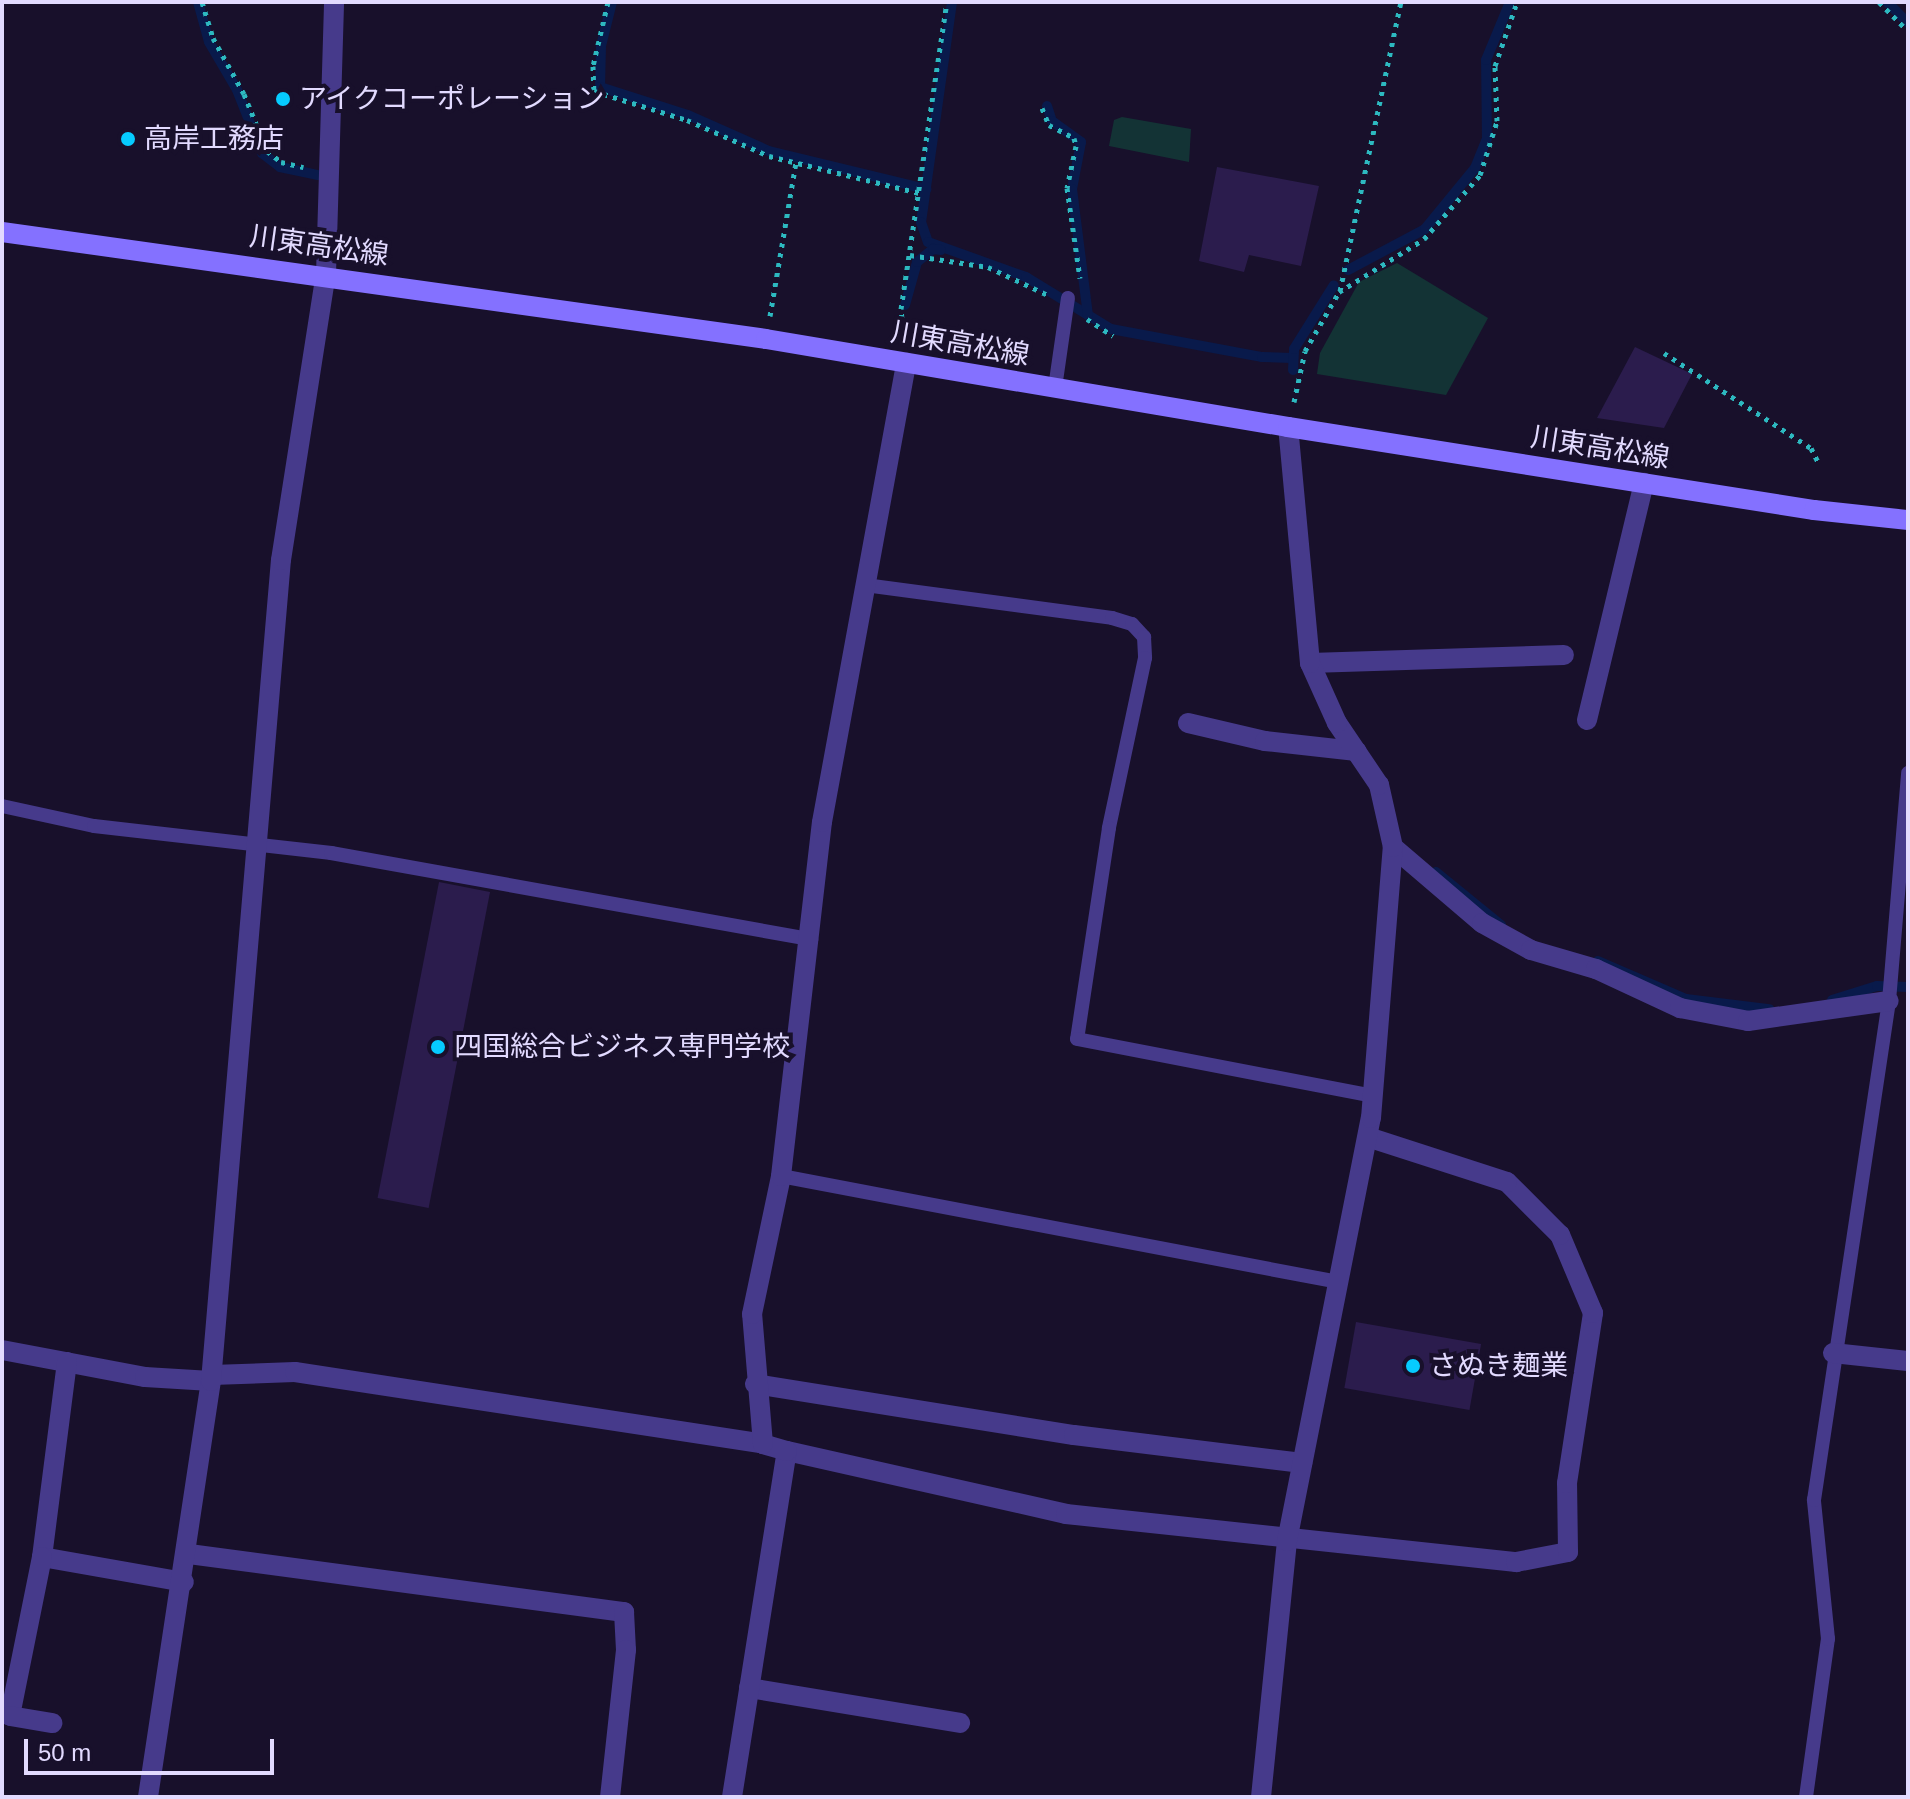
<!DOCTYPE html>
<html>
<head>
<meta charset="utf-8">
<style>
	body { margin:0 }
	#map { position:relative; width:1910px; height:1799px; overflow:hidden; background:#18102b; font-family:Arial,"Noto Sans JP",sans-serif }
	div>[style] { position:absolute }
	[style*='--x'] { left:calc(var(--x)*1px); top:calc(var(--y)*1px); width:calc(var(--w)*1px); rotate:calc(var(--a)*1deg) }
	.green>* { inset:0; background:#133335 }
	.stream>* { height:10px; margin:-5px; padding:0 5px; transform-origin:5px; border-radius:5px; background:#091a4b }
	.building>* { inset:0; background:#2b1c4d; transform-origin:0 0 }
	.path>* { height:5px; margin-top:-2.5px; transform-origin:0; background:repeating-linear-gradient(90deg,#2db9c0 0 4px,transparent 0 10px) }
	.lane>* { height:14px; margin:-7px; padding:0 7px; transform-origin:7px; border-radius:7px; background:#463a8b }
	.street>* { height:20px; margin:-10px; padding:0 10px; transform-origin:10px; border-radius:10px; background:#463a8b }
	.secondary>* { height:20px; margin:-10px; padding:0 10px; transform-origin:10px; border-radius:10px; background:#8471ff }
	.dots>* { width:22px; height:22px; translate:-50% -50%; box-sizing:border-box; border:4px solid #18102b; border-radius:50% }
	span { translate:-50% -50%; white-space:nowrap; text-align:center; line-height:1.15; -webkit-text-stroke:8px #18102b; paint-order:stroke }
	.poi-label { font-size:28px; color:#e2daff }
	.left { translate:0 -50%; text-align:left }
	.street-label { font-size:28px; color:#e2daff }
	.frame { position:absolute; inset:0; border:4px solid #e2daff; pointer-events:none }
	.scale { position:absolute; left:24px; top:1739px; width:250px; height:36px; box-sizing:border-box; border:4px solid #e2daff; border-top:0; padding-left:10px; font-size:24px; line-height:28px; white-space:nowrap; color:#e2daff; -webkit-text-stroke:6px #18102b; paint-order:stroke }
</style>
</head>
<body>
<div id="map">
	<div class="green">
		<div style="clip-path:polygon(1122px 117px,1191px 129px,1189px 162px,1109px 146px,1114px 120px)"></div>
		<div style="clip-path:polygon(1397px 263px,1488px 318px,1446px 395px,1317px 374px,1320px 353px,1359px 282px)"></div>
	</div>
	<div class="stream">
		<div style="--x:198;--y:2;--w:41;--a:74.6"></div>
		<div style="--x:209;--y:42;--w:56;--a:59.7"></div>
		<div style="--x:237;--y:90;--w:68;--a:68.4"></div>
		<div style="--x:262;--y:153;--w:23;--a:38"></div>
		<div style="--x:280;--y:167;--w:39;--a:12"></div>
		<div style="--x:612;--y:2;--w:45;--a:104"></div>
		<div style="--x:601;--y:46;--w:41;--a:91.4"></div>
		<div style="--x:600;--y:87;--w:92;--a:17.7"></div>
		<div style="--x:688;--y:115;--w:89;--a:24"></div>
		<div style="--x:769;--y:151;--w:162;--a:13.6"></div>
		<div style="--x:952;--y:2;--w:222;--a:98"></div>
		<div style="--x:921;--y:222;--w:21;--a:71"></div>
		<div style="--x:928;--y:242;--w:104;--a:19.7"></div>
		<div style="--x:1026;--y:277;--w:100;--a:31.5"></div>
		<div style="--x:1111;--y:329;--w:154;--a:10.5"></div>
		<div style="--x:1262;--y:357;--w:30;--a:2"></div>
		<div style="--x:1887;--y:2;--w:30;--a:45"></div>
		<div style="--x:1047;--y:106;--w:16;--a:72"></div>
		<div style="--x:1052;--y:121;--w:36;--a:36"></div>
		<div style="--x:1081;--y:142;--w:48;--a:100.8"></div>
		<div style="--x:1072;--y:189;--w:127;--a:82.8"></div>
		<div style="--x:1348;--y:270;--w:87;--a:-28"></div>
		<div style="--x:1425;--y:229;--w:79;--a:-50.7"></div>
		<div style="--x:1475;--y:168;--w:31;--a:-68"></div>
		<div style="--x:1487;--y:139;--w:79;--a:-90.7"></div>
		<div style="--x:1486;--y:60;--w:63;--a:-67.5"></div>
		<div style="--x:905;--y:305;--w:45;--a:-74.4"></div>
		<div style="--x:917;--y:262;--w:21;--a:-39"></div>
		<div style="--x:933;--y:249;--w:8;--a:7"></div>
		<div style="--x:1293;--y:370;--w:21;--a:-87"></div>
		<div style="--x:1294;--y:349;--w:75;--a:-58"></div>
		<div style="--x:1436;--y:872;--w:84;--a:39.2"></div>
		<div style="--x:1598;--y:961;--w:96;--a:23.4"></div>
		<div style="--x:1686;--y:999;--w:84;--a:6.9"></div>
		<div style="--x:1832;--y:1000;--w:47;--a:-17.3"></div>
		<div style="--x:1877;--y:986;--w:31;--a:2"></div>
	</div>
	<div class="building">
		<div style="clip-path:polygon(1217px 167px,1319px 186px,1301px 266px,1249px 255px,1244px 272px,1199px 261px)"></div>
		<div style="clip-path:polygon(1635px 347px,1692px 374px,1664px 428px,1597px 418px)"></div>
		<div style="left:439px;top:882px;width:52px;height:322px;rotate:11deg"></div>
		<div style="left:1356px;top:1322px;width:127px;height:67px;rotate:10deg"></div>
	</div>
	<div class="path">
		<div style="--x:202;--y:2;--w:38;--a:73"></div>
		<div style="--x:213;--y:38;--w:64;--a:61"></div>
		<div style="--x:244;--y:94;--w:61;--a:68"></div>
		<div style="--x:267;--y:151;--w:18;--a:38"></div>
		<div style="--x:281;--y:162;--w:23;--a:13"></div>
		<div style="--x:608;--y:2;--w:66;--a:103.2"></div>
		<div style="--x:593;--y:66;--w:25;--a:88"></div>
		<div style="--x:594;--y:91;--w:97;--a:17.3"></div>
		<div style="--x:687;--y:120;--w:90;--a:23.7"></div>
		<div style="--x:769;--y:156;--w:155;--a:13.8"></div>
		<div style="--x:1879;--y:2;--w:41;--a:45"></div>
		<div style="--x:1042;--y:108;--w:18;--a:68"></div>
		<div style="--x:1049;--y:125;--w:28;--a:27"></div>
		<div style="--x:1074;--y:138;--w:8;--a:76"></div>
		<div style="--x:1076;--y:146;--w:43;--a:102.1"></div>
		<div style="--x:1067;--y:188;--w:91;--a:81.8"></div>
		<div style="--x:910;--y:255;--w:79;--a:8.7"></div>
		<div style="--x:988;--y:267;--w:66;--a:25"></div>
		<div style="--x:1340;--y:291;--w:295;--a:-78.1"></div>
		<div style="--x:770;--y:316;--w:155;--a:-80.4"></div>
		<div style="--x:1087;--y:319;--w:31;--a:33"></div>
		<div style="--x:904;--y:338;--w:29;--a:-96"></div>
		<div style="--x:901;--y:309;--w:310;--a:-81.5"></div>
		<div style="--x:1664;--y:353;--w:175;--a:32.9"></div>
		<div style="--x:1811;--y:448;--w:18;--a:63"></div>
		<div style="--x:1294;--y:402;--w:52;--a:-77.8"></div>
		<div style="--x:1305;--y:351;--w:68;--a:-60"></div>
		<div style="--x:1339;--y:292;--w:100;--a:-31.9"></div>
		<div style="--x:1424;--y:239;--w:85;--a:-48.8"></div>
		<div style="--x:1480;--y:175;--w:57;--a:-72.5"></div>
		<div style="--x:1497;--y:121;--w:55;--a:-92.1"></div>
		<div style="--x:1495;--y:66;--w:68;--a:-71"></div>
	</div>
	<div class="lane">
		<div style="--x:1055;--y:388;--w:91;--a:-81.8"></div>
		<div style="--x:865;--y:585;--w:249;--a:7.6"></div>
		<div style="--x:1112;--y:618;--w:21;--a:17"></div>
		<div style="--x:1132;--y:624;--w:18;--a:47"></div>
		<div style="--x:1144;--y:637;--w:21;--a:87"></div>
		<div style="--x:1145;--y:658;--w:174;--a:102"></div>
		<div style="--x:1109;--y:828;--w:213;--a:98.6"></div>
		<div style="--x:1077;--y:1039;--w:300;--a:10.9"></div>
		<div style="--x:2;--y:806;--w:94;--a:12.3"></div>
		<div style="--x:94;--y:826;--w:239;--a:6.5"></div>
		<div style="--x:331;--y:853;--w:488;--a:10.2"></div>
		<div style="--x:781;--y:1176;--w:567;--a:10.77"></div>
		<div style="--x:1806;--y:1797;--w:160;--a:-82.1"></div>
		<div style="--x:1828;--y:1639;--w:140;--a:-95.8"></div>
		<div style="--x:1814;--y:1500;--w:505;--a:-81.45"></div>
		<div style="--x:1889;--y:1001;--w:229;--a:-85.2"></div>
	</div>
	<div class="street">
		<div style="--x:1310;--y:663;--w:254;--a:-1.8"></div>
		<div style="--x:1587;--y:720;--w:244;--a:-76.5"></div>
		<div style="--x:1188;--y:723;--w:79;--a:13.2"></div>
		<div style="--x:1265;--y:741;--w:92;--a:6.3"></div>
		<div style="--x:1393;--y:847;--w:117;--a:40.5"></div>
		<div style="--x:1482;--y:923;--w:56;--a:28.9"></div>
		<div style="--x:1531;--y:950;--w:68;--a:16.3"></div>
		<div style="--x:1596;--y:969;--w:93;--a:24.9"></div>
		<div style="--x:1680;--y:1008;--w:69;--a:10.8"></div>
		<div style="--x:1748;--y:1021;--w:142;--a:-8.1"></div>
		<div style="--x:2;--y:1350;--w:146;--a:10.7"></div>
		<div style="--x:145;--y:1377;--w:66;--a:3.5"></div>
		<div style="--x:1833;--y:1353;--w:75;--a:6.1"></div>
		<div style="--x:67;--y:1362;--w:197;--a:97.3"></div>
		<div style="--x:42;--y:1557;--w:144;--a:10"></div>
		<div style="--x:212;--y:1375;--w:83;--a:-2.1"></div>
		<div style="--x:295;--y:1372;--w:474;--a:8.7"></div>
		<div style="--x:755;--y:1384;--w:323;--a:9.1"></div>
		<div style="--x:1074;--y:1435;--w:230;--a:7"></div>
		<div style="--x:787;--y:1451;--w:286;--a:12.7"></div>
		<div style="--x:1066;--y:1514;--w:453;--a:6.1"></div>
		<div style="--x:1516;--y:1562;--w:53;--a:-10.9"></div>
		<div style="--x:1568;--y:1552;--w:69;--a:-90.8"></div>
		<div style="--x:1567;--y:1483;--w:172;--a:-81.3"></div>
		<div style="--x:1593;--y:1313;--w:85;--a:-112.9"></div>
		<div style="--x:1560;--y:1235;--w:75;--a:-135"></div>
		<div style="--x:1507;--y:1182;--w:146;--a:-162.1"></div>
		<div style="--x:189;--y:1554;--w:439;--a:7.6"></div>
		<div style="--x:624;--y:1612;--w:38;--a:87"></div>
		<div style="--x:626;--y:1650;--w:148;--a:96.2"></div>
		<div style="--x:42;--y:1557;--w:162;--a:101.4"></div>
		<div style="--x:10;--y:1716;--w:43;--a:9.5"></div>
		<div style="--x:749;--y:1688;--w:214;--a:9.4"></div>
		<div style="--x:148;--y:1797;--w:421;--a:-81.4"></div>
		<div style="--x:211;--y:1381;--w:824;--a:-85.13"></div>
		<div style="--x:281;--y:560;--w:290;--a:-81.1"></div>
		<div style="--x:326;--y:274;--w:272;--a:-88.3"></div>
		<div style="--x:732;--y:1797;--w:350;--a:-81"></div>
		<div style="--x:787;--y:1451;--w:25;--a:-164"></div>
		<div style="--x:763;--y:1444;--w:130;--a:-94.8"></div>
		<div style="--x:752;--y:1314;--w:141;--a:-78.1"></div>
		<div style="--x:781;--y:1176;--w:356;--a:-83.4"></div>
		<div style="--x:822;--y:822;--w:467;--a:-79.6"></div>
		<div style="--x:1261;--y:1797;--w:257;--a:-84.2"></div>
		<div style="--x:1287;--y:1541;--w:431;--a:-78.8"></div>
		<div style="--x:1371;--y:1118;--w:272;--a:-85.4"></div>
		<div style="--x:1393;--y:847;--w:64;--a:-102.7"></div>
		<div style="--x:1379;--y:785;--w:75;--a:-124.1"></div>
		<div style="--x:1337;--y:723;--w:66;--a:-114.2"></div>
		<div style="--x:1310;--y:663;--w:237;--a:-95.3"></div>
	</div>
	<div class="secondary">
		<div style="--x:2;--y:232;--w:771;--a:7.97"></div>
		<div style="--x:766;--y:339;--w:529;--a:9.57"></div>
		<div style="--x:1288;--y:427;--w:533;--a:8.97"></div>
		<div style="--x:1814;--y:510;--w:95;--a:6.1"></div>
	</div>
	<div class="dots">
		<div style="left:283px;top:99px;background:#06cbff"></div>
		<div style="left:128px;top:139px;background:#06cbff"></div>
		<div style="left:438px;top:1047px;background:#06cbff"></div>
		<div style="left:1413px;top:1366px;background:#06cbff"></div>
	</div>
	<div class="poi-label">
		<span class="left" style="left:299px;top:99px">アイクコーポレーション</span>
		<span class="left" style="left:144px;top:139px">高岸工務店</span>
		<span class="left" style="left:454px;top:1047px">四国総合ビジネス専門学校</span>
		<span class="left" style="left:1429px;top:1366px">さぬき麺業</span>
	</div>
	<div class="street-label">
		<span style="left:319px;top:246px;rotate:8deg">川東高松線</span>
		<span style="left:960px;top:344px;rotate:10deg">川東高松線</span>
		<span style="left:1600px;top:448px;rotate:9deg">川東高松線</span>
	</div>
	<div class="frame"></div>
	<div class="scale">50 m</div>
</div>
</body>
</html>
